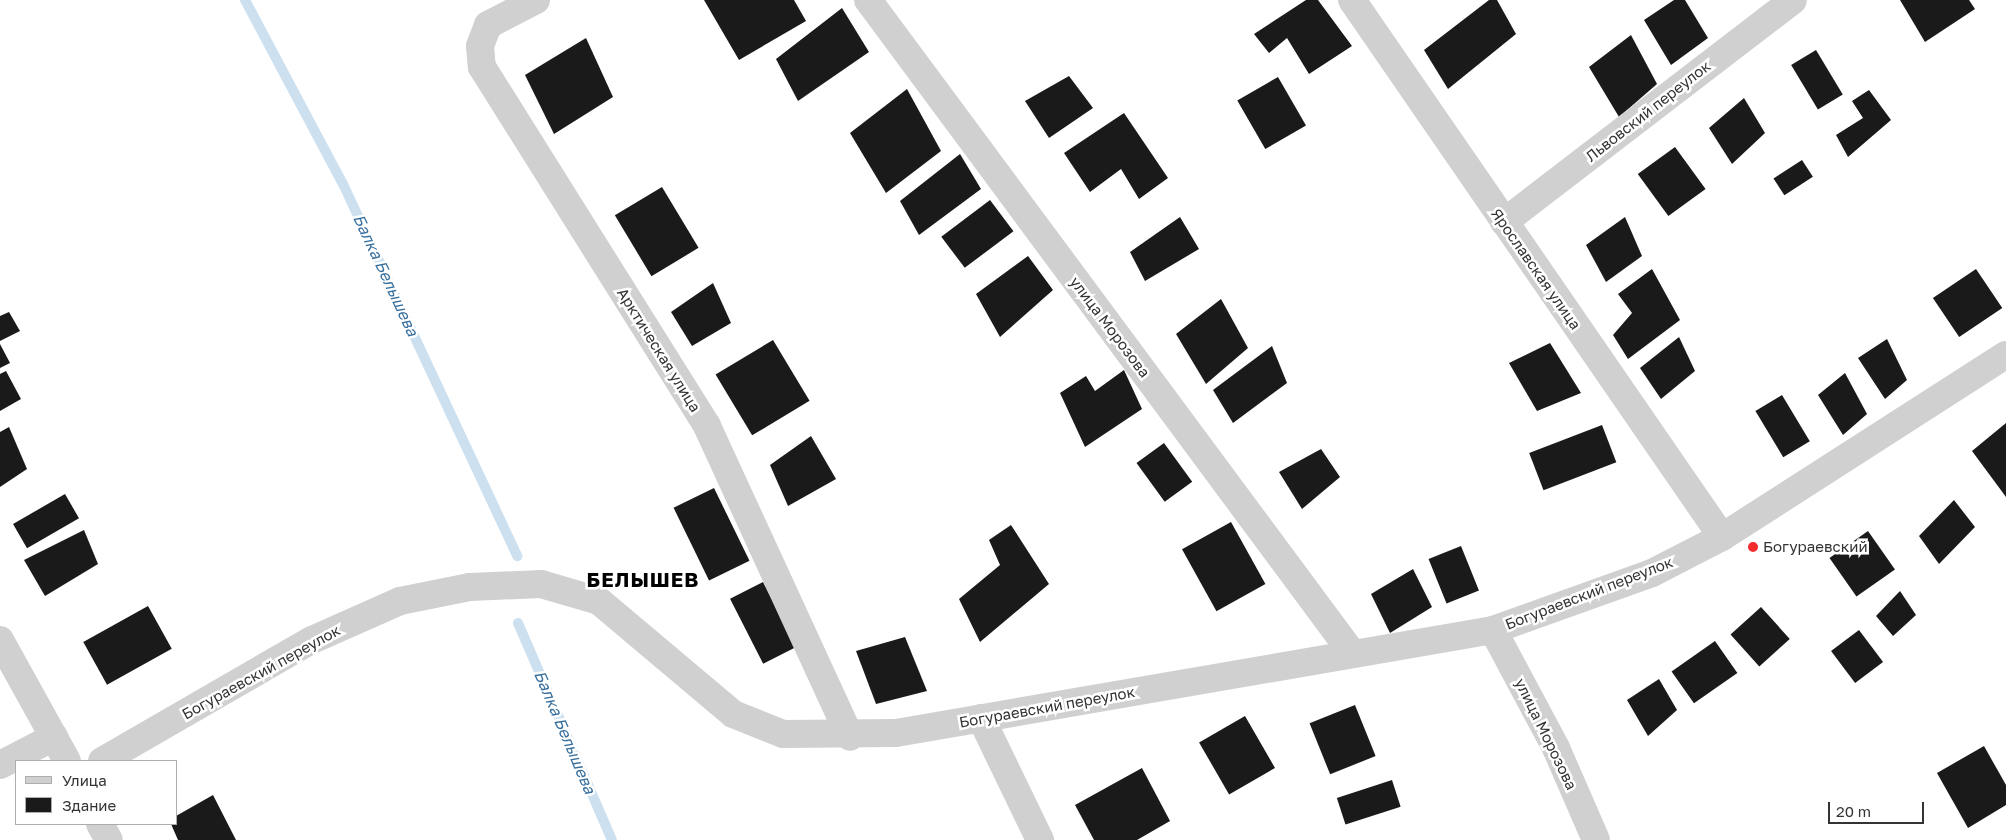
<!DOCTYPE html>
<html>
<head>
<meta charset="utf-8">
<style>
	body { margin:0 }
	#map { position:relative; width:2006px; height:840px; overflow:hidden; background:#fff; font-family:"Golos Text",sans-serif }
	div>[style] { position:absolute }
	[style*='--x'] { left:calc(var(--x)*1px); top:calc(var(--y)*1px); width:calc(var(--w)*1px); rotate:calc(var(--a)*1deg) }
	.stream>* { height:10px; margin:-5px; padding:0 5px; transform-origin:5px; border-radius:5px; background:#cce0f0 }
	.building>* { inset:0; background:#1a1a1a; transform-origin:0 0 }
	.minor>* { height:28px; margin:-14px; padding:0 14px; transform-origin:14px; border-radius:14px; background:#d0d0d0 }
	.dots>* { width:14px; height:14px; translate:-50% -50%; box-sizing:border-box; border:2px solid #fff; border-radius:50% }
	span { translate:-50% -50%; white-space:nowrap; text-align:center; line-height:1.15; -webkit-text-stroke:5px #fff; paint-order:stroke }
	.street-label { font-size:15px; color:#333 }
	.poi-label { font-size:15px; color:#333 }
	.left { translate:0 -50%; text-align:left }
	.water-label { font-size:16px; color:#38709e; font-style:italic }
	.district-label { font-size:20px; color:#000; font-weight:700; letter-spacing:1px }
	.legend { position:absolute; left:15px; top:760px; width:162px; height:65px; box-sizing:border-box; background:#fff; border:1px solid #adadad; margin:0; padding:6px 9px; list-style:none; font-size:15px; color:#333 }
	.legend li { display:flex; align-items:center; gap:10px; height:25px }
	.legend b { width:25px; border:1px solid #adadad }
	.scale { position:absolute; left:1828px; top:802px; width:96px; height:22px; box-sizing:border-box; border:2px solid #333; border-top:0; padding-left:6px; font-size:15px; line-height:18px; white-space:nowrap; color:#333; -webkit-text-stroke:4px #fff; paint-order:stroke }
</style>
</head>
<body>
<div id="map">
	<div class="stream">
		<div style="--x:245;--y:0;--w:208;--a:62"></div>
		<div style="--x:343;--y:184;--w:411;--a:64.9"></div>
		<div style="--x:518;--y:623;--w:236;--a:66.6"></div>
	</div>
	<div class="building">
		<div style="clip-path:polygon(704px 0,794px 0,806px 21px,739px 60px)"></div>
		<div style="clip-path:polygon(1306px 0,1318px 0,1352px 46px,1309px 74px,1287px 38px,1269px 53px,1254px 34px)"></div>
		<div style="clip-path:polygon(1489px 0,1497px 0,1516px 34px,1448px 89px,1424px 50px)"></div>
		<div style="clip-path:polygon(1674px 0,1685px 0,1708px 38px,1671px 65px,1644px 20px)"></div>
		<div style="clip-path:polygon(1900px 0,1969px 0,1975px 9px,1925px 42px)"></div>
		<div style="clip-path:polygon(842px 8px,869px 52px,798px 101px,776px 59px)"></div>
		<div style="clip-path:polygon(1631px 35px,1657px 84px,1619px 117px,1589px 67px)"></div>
		<div style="clip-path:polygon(586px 38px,613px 97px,554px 134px,525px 75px)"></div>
		<div style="left:1816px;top:50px;width:52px;height:29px;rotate:59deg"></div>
		<div style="clip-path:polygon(1069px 76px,1093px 108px,1049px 138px,1025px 101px)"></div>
		<div style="left:1278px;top:77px;width:56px;height:47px;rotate:60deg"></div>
		<div style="clip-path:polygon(907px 89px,941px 151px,886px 193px,850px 133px)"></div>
		<div style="clip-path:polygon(1869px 90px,1891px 120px,1848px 157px,1836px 135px,1863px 118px,1852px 101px)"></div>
		<div style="clip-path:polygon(1744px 98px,1765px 133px,1732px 164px,1709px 128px)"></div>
		<div style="clip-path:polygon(1124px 113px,1168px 178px,1139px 199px,1121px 169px,1090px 192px,1064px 153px)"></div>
		<div style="left:1675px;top:147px;width:52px;height:46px;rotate:54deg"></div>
		<div style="clip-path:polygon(960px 154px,981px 189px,919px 235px,900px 201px)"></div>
		<div style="left:1802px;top:160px;width:20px;height:34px;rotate:57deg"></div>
		<div style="left:662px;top:187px;width:71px;height:55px;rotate:59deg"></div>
		<div style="left:990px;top:200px;width:39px;height:61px;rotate:53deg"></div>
		<div style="clip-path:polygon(1180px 217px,1199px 249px,1145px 281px,1130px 252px)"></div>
		<div style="clip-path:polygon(1625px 217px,1642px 256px,1606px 282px,1586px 245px)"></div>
		<div style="clip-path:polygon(1028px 256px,1053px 290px,1000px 337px,976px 294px)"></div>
		<div style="clip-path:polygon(1652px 269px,1680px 320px,1628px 359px,1613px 335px,1632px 313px,1618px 294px)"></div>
		<div style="left:1976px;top:269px;width:47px;height:52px;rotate:56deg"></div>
		<div style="clip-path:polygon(713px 283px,731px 323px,692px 346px,671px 312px)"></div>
		<div style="clip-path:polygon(1221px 299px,1248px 348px,1206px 384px,1176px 334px)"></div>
		<div style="clip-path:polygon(9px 312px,20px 331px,0 341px,0 316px)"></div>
		<div style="clip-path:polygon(1679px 337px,1695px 371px,1661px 399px,1640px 368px)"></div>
		<div style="clip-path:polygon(1887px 339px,1907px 380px,1885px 399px,1858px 358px)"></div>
		<div style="left:773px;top:340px;width:71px;height:67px;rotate:59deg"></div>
		<div style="clip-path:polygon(1550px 343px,1581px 393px,1537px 411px,1509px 363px)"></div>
		<div style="clip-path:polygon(0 344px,10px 363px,0 368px)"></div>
		<div style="clip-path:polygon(1272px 346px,1287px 383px,1233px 423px,1213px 390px)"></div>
		<div style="clip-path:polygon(1124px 370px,1142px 409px,1085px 447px,1060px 393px,1086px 376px,1095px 391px)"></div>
		<div style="clip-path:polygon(6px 371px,21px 399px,0 411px,0 374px)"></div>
		<div style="clip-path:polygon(1845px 373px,1867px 414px,1843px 435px,1818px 395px)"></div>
		<div style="left:1782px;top:395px;width:54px;height:31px;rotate:59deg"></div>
		<div style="clip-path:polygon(2006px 423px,2006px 497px,1972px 451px)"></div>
		<div style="left:1602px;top:425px;width:40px;height:78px;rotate:69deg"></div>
		<div style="clip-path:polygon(9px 427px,27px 469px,0 487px,0 432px)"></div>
		<div style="clip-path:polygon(811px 436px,836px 479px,788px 506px,770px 465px)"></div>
		<div style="left:1164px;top:443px;width:48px;height:34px;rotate:54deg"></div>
		<div style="clip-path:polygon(1321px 449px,1340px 477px,1302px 509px,1279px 472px)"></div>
		<div style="left:714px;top:488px;width:81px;height:45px;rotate:64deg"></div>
		<div style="left:65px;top:494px;width:28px;height:60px;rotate:60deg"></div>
		<div style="clip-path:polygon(1954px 500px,1975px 527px,1939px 564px,1919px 536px)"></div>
		<div style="left:1231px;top:522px;width:71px;height:56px;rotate:61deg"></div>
		<div style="clip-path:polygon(1011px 525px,1049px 584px,980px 642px,959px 599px,1000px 565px,989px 540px)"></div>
		<div style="clip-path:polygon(84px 530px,98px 564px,45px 596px,24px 560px)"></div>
		<div style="left:1868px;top:531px;width:47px;height:47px;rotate:55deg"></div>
		<div style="left:1461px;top:546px;width:48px;height:35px;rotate:68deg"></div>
		<div style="clip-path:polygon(1413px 569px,1432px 607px,1390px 633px,1371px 594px)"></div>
		<div style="left:763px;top:582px;width:73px;height:37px;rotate:63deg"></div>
		<div style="clip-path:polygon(1900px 591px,1916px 615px,1893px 636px,1876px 616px)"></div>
		<div style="left:148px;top:606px;width:49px;height:74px;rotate:61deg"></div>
		<div style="left:1761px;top:607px;width:43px;height:41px;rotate:48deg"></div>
		<div style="left:1859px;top:630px;width:40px;height:35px;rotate:53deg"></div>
		<div style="clip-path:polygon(905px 637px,927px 691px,876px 704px,856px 651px)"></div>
		<div style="left:1715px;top:641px;width:39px;height:53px;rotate:55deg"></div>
		<div style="clip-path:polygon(1659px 679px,1677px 710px,1648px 736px,1627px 700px)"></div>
		<div style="left:1355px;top:705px;width:55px;height:49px;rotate:68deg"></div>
		<div style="left:1245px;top:716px;width:60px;height:53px;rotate:60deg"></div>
		<div style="clip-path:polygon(1984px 746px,2006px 785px,2006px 805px,1968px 828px,1937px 773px)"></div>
		<div style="clip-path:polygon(1142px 768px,1170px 821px,1137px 840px,1094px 840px,1075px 805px)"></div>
		<div style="left:1392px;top:780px;width:28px;height:58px;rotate:72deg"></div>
		<div style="clip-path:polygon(213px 795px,236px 840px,178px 840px,171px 824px,176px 824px,176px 816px)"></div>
	</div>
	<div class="minor">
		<div style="--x:536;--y:0;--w:54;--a:152.5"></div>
		<div style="--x:488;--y:25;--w:22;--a:111"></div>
		<div style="--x:480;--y:46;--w:21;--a:85"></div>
		<div style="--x:482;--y:67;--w:424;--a:57.9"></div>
		<div style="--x:707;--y:426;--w:342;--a:65.3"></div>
		<div style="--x:868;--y:0;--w:813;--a:53.45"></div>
		<div style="--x:1352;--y:0;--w:652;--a:55.43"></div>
		<div style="--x:1504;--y:222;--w:364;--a:-37.5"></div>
		<div style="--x:1493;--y:630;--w:134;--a:61.9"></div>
		<div style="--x:1556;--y:748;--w:100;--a:66.5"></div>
		<div style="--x:0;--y:640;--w:138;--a:61"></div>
		<div style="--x:981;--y:718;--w:136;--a:64.2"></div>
		<div style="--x:102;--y:761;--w:242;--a:-30"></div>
		<div style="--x:312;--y:640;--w:96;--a:-23.9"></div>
		<div style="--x:400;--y:601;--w:71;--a:-11.3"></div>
		<div style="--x:470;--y:587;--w:71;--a:-2.4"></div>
		<div style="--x:541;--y:584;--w:60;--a:16.3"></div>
		<div style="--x:599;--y:601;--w:175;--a:40.1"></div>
		<div style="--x:733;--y:714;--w:54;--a:21.8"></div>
		<div style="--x:783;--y:734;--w:113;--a:-0.5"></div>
		<div style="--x:896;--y:733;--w:606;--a:-9.79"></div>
		<div style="--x:1493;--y:630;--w:169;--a:-19.7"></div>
		<div style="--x:1652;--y:573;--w:79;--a:-27.2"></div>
		<div style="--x:1722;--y:537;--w:337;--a:-32.7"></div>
		<div style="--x:0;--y:765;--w:61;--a:-27.4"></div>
		<div style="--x:100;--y:824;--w:18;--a:61"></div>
	</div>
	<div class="dots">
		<div style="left:1753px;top:547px;background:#f42b2d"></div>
	</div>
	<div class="street-label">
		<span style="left:1648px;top:111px;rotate:-38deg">Львовский переулок</span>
		<span style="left:1536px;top:269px;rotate:55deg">Ярославская улица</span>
		<span style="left:1110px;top:327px;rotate:53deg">улица Морозова</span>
		<span style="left:659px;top:350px;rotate:58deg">Арктическая улица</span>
		<span style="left:1589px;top:593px;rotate:-21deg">Богураевский переулок</span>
		<span style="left:261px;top:672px;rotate:-29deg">Богураевский переулок</span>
		<span style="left:1047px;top:707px;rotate:-10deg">Богураевский переулок</span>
		<span style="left:1546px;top:734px;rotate:64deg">улица Морозова</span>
	</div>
	<div class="poi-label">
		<span class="left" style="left:1763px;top:547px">Богураевский</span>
	</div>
	<div class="water-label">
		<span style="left:386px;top:275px;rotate:65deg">Балка Белышева</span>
		<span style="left:565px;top:732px;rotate:67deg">Балка Белышева</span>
	</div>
	<div class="district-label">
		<span style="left:643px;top:579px">БЕЛЫШЕВ</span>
	</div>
	<ul class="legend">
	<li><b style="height:6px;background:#d0d0d0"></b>Улица</li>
	<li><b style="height:14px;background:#1a1a1a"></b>Здание</li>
	</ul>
	<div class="scale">20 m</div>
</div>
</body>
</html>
